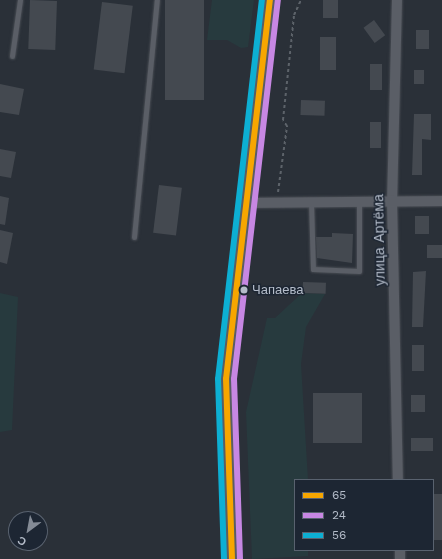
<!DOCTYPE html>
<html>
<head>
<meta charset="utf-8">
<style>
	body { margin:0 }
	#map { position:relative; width:442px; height:559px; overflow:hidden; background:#2a3038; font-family:"Work Sans",sans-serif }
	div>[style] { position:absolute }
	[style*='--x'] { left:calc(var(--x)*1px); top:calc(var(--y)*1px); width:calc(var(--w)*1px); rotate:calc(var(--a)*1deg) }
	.green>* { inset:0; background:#273a3e }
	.building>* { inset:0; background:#444950; transform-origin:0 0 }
	.path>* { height:2px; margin-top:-1px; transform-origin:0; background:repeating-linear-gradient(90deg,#5d636a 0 3px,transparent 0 6px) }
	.roads { filter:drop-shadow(0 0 1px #484c53) drop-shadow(0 0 1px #484c53) }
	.lane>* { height:5px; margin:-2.5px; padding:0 2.5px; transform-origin:2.5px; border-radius:2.5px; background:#5a5e66 }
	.street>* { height:10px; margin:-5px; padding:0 5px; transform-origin:5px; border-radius:5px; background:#5a5e66 }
	.secondary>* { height:14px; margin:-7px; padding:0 7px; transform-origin:7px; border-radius:7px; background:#595d64 }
	.bus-1>* { height:6px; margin:-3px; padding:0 3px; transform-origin:3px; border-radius:3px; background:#f7a600 }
	.bus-2>* { height:6px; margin:-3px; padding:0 3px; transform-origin:3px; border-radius:3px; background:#c787e3 }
	.bus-3>* { height:6px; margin:-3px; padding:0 3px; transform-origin:3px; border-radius:3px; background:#0dafd3 }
	.dots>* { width:11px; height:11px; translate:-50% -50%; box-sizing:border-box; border:2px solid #1d2633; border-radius:50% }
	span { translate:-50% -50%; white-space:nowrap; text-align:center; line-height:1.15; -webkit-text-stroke:3px #1d2633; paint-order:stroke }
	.bus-label { font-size:13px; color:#b4bcc9 }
	.left { translate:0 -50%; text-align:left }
	.street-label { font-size:14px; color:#b4bcc9 }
	.legend { position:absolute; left:294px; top:479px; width:140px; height:72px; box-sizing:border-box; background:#1d2633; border:1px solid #59626f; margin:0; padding:5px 7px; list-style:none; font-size:12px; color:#b4bcc9 }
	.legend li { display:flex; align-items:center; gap:8px; height:20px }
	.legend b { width:20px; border:1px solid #59626f }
	.north { position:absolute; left:8px; top:511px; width:40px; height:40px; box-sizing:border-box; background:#1d2633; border:1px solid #59626f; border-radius:50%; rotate:212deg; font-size:11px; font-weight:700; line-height:16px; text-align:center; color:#b4bcc9 }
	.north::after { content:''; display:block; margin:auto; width:14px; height:18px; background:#848b96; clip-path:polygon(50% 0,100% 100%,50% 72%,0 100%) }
</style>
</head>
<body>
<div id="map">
	<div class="green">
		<div style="clip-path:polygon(212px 0,254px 0,248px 47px,241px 48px,227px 40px,207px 40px)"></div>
		<div style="clip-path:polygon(0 293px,18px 297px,12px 430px,0 432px)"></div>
		<div style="clip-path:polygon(302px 293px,325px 294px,306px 327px,301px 364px,308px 480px,295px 480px,295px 550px,308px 550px,308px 556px,252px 559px,246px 412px,267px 318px,275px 318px)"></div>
	</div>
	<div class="building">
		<div style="left:30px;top:0;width:27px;height:49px;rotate:2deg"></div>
		<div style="left:165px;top:0;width:39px;height:100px"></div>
		<div style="left:323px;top:0;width:15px;height:18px"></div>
		<div style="left:102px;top:2px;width:31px;height:68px;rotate:7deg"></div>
		<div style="left:374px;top:20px;width:19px;height:13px;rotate:54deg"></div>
		<div style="left:416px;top:30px;width:13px;height:19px"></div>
		<div style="left:320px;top:37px;width:16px;height:33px"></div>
		<div style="left:370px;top:64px;width:12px;height:26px"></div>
		<div style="left:414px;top:70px;width:10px;height:14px"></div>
		<div style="clip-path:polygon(0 84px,24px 89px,19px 115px,0 112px)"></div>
		<div style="left:301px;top:100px;width:24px;height:15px;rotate:2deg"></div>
		<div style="clip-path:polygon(414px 114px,431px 114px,431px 140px,422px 139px,422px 175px,412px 175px)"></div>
		<div style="left:370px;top:122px;width:11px;height:26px"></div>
		<div style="clip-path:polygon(0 149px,16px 152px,11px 178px,0 176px)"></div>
		<div style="left:159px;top:185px;width:23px;height:48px;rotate:7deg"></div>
		<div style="clip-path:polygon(0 196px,9px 198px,5px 225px,0 224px)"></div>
		<div style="left:429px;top:216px;width:18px;height:14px;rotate:90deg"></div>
		<div style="clip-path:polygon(0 230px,13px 233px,7px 264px,0 262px)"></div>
		<div style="clip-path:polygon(332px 233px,353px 234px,352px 263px,317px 258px,316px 237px,332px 237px)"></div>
		<div style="left:427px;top:245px;width:15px;height:13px"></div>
		<div style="clip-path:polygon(426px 271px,423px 327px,412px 327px,413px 272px)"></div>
		<div style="left:303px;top:282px;width:23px;height:11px;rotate:2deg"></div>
		<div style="left:412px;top:345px;width:12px;height:26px"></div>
		<div style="left:313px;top:393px;width:49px;height:50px"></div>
		<div style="left:411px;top:395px;width:14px;height:17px"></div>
		<div style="left:433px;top:438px;width:13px;height:22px;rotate:90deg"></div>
		<div style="left:433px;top:494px;width:9px;height:46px"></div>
	</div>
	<div class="path">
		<div style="--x:278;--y:192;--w:67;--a:-82.2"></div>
		<div style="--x:287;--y:126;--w:7;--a:-124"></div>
		<div style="--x:283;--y:120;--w:106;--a:-84"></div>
		<div style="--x:294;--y:15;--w:17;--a:-65"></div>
	</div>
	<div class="roads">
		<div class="lane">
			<div style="--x:12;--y:56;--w:57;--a:-81.9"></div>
			<div style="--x:311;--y:202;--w:67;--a:88.3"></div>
			<div style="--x:313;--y:269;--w:46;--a:2.5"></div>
			<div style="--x:359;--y:271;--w:71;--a:-90"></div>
			<div style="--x:134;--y:237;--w:238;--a:-84.5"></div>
		</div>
		<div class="street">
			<div style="--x:397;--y:0;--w:200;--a:91.4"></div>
			<div style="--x:392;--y:200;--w:280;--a:88.8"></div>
			<div style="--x:248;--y:203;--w:194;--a:-0.6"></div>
			<div style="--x:400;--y:550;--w:9;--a:90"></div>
		</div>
		<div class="secondary">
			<div style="--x:232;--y:559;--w:180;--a:-91.9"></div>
			<div style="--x:226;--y:379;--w:382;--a:-83.4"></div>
		</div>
	</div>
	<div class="bus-1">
		<div style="--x:232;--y:559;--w:180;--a:-91.9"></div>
		<div style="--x:226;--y:379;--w:382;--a:-83.4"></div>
	</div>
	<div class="bus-2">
		<div style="--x:240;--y:559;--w:180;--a:-91.9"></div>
		<div style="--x:234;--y:379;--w:381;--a:-83.4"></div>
	</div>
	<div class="bus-3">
		<div style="--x:224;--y:559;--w:180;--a:-91.9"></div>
		<div style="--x:218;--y:379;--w:382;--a:-83.4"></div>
	</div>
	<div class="dots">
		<div style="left:244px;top:290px;background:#b4bcc9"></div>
	</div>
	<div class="bus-label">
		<span class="left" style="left:252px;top:290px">Чапаева</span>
	</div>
	<div class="street-label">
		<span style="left:379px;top:240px;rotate:-91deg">улица Артёма</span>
	</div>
	<ul class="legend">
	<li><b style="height:5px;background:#f7a600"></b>65</li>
	<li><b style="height:5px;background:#c787e3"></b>24</li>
	<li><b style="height:5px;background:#0dafd3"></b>56</li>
	</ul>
	<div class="north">С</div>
</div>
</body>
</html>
